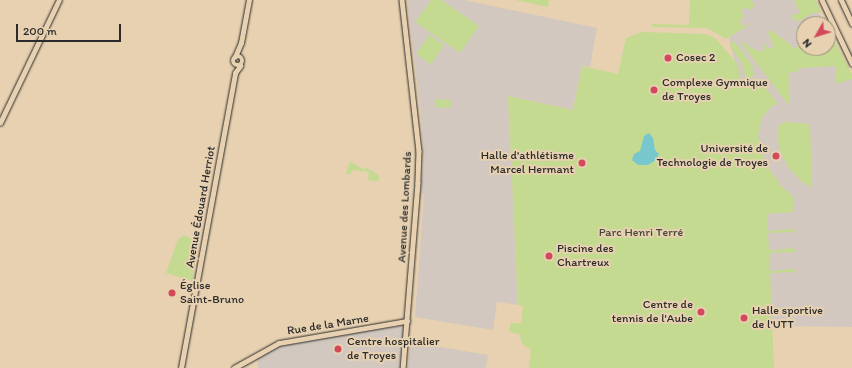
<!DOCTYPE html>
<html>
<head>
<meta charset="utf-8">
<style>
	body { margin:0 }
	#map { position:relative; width:852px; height:368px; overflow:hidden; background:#e7d1b0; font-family:Itim,sans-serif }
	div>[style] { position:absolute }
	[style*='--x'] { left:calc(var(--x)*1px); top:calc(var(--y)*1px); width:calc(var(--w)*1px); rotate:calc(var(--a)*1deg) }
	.built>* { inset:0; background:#d2c8bf }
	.green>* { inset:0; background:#c4da90; transform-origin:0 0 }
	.water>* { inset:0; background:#76c7ce }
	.roads { filter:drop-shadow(0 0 1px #2b2b2b) drop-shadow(0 0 1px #2b2b2b) }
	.secondary>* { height:4.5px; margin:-2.25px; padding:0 2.25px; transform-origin:2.25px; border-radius:2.25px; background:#e7d1b0 }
	.secondary>.ring { margin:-2.25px; padding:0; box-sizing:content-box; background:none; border:4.5px solid #e7d1b0; border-radius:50% }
	.primary>* { height:5px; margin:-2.5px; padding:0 2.5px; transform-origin:2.5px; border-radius:2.5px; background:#e7d1b0 }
	.dots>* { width:11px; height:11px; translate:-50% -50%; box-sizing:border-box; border:2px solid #e7d1b0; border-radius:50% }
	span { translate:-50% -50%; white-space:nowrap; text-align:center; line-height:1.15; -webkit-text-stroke:4px #e7d1b0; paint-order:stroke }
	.poi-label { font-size:12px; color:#2b2b2b }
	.left { translate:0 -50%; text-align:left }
	.right { translate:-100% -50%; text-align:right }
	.street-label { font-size:12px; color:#2b2b2b }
	.park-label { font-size:12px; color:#42453a }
	.north { position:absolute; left:796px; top:16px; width:40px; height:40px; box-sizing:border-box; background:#e7d1b0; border:1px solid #9c8f7b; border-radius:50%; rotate:231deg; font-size:11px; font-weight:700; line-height:16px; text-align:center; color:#2b2b2b }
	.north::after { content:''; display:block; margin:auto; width:14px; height:18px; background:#d1495b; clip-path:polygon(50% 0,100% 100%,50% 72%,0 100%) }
	.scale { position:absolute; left:16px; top:24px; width:105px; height:18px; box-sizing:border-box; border:2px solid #2b2b2b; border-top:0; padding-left:5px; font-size:12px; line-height:14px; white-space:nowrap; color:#2b2b2b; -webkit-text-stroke:3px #e7d1b0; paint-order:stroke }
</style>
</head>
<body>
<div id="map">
	<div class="built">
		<div style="clip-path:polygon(407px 0,464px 0,597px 28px,590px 67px,582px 66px,573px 110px,508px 96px,518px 305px,497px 302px,493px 330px,415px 317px,424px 194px,421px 193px,423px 157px,421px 114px)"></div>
		<div style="clip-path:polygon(736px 0,814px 0,824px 24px,804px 24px,804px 48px,828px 48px,852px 78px,852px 327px,769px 326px,739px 78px,727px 31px)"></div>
		<div style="clip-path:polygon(400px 326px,403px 329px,400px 368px,258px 368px,257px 358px,280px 345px)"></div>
		<div style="clip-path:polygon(410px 342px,488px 355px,486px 368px,408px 368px)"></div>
	</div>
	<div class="green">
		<div style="clip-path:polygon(431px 0,441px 0,479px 26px,460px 53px,415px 22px)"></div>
		<div style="clip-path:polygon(515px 0,549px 0,548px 7px)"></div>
		<div style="clip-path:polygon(690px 0,751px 0,755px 5px,750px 10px,745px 7px,741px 12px,743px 14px,743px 18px,740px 20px,741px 26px,751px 24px,726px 39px,707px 28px,652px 27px,652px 24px,689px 25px)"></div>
		<div style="clip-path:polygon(794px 0,816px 0,821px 12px,810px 14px,800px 21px,793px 20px,792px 15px,800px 13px)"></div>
		<div style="clip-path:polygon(828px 29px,852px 74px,852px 79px,836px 84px,835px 66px,803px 68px,798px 69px,797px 72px,789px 72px,790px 107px,739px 40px,753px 49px,764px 52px,765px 40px,768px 49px,774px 47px,768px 33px,771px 30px,796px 49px,804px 36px,804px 48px,828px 48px)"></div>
		<div style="clip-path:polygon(642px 32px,704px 34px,714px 37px,737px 63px,742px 85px,747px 86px,758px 78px,778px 104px,772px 106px,762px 117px,758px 136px,764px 161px,781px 186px,793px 197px,793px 212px,767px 214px,767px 229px,768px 231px,793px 229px,795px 232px,768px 233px,769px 251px,794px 248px,795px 252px,769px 253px,770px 271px,795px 269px,796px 272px,770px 273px,774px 368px,529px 368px,531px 350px,522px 344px,519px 333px,516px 334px,509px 331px,511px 323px,521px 323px,523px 306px,518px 305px,508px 96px,573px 110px,582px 66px,618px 74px,626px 38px)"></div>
		<div style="left:429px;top:35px;width:18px;height:23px;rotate:34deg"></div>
		<div style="clip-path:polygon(734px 41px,754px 67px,752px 69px,754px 75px,749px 79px,745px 77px,742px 63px,729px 45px)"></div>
		<div style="left:436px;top:99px;width:15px;height:8px;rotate:4deg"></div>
		<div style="clip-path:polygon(785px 122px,810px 124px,812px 188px,800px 180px,788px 167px,779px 149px,777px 134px,779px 125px)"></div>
		<div style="clip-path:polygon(350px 161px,364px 170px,365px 167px,372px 171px,379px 176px,379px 181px,368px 180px,369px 172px,352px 170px,351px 174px,346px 174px)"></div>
		<div style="clip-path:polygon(185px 235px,199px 244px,192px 281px,166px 273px,178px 239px)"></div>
	</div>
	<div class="water">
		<div style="clip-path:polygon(649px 133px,653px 138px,655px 150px,659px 154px,656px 160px,648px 165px,638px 165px,632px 160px,634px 154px,640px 151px,644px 136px)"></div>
	</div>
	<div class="roads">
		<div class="secondary">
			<div style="--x:402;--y:0;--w:152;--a:83.6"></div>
			<div style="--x:419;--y:151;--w:32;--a:92"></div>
			<div style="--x:418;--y:183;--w:186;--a:94.6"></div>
			<div style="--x:822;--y:0;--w:70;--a:64.5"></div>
			<div class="ring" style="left:233px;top:56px;width:5.5px;height:5.5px"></div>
			<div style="--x:235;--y:57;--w:15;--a:-67"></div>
			<div style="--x:241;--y:43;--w:44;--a:-79.5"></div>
			<div style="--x:0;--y:123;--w:136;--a:-64.4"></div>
			<div style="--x:181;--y:368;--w:300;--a:-79.6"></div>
			<div style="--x:235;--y:73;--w:9;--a:-54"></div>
			<div style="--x:234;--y:368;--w:51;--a:-29.1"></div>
			<div style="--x:279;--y:343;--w:130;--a:-9.8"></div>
		</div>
		<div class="primary">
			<div style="--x:841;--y:0;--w:26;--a:65"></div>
		</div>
	</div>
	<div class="dots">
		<div style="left:668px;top:58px;background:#d1495b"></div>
		<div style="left:654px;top:90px;background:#d1495b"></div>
		<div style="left:776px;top:156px;background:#d1495b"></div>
		<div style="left:582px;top:163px;background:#d1495b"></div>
		<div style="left:549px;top:256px;background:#d1495b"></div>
		<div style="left:172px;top:293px;background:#d1495b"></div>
		<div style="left:701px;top:312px;background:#d1495b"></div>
		<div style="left:744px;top:318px;background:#d1495b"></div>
		<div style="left:338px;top:349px;background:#d1495b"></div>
	</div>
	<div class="poi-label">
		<span class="left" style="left:676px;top:58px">Cosec 2</span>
		<span class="left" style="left:662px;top:90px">Complexe Gymnique<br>de Troyes</span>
		<span class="right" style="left:768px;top:156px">Université de<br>Technologie de Troyes</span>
		<span class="right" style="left:574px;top:163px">Halle d'athlétisme<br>Marcel Hermant</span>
		<span class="left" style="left:557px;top:256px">Piscine des<br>Chartreux</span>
		<span class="left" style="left:180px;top:293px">Église<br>Saint-Bruno</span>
		<span class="right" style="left:693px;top:312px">Centre de<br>tennis de l'Aube</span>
		<span class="left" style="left:752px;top:318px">Halle sportive<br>de l'UTT</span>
		<span class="left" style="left:347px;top:349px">Centre hospitalier<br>de Troyes</span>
	</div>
	<div class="street-label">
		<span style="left:201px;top:207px;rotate:-80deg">Avenue Édouard Herriot</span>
		<span style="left:405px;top:207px;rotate:-87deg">Avenue des Lombards</span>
		<span style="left:328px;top:325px;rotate:-9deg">Rue de la Marne</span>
	</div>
	<div class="park-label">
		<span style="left:641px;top:233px">Parc Henri Terré</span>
	</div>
	<div class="north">N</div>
	<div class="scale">200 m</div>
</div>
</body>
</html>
